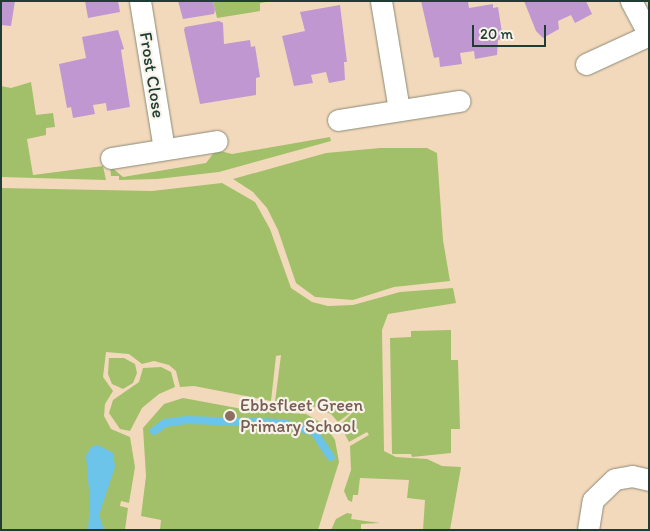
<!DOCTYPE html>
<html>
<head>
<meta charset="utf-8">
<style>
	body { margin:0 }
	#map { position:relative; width:650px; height:531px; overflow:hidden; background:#f3d9bb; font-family:Itim,sans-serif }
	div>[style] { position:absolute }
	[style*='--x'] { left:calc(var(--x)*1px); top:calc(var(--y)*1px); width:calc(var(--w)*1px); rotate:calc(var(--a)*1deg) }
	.green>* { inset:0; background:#a1c069 }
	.water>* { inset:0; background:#6cc4ea }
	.stream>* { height:8px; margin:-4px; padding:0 4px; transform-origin:4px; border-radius:4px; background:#6cc4ea }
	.building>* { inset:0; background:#c197d2 }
	.roads { filter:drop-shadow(0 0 1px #898b78) drop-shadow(0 0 1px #898b78) }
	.street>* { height:21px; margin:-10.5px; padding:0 10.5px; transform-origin:10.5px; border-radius:10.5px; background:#fff }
	.dots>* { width:14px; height:14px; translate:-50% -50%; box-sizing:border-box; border:2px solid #f7f3e8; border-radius:50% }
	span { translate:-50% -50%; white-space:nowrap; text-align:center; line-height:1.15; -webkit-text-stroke:4.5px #f7f3e8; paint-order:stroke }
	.street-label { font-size:18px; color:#1f3d34 }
	.education-label { font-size:18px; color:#785e54 }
	.left { translate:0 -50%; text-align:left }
	.frame { position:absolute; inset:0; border:2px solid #1f3d34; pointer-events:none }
	.scale { position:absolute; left:472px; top:25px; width:74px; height:22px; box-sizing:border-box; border:2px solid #1f3d34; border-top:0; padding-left:6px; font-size:15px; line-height:18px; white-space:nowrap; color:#1f3d34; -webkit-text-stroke:4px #f7f3e8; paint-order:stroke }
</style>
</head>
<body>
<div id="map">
	<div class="green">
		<div style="clip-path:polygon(213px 1px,272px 1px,260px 3px,260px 11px,217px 18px)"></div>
		<div style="clip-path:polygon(31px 82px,36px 115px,53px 113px,55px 127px,46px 128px,46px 135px,27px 139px,33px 175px,103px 166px,106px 180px,1px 177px,1px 86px,11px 88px)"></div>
		<div style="clip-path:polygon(330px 137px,331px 141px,219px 172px,157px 179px,119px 180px,119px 176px,111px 176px,110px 166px,123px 177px,206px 163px,216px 150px,232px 154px)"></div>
		<div style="clip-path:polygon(380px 148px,427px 148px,437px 153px,443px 240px,450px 281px,394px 287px,353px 300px,315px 297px,296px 283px,278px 230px,267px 208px,253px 192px,233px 179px,326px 153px)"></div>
		<div style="clip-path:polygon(222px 183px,255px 202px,270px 229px,291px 288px,312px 302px,328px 306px,353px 305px,400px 292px,453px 288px,456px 303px,388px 314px,382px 330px,384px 451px,396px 457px,427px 459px,442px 466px,461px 467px,450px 530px,423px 530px,425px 500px,407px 498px,409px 480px,360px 478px,358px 495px,353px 495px,352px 502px,348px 500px,344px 491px,351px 470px,350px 446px,369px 435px,367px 432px,349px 442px,340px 425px,358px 407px,338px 422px,331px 414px,310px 405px,275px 402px,281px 355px,276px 356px,271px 401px,194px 386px,180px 387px,176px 371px,169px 365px,154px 361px,142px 364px,129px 354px,106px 352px,103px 377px,113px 391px,105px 404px,104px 416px,111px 429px,130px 437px,135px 467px,129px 503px,121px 501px,120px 506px,128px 508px,125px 530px,1px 530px,1px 188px,152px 191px)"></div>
		<div style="clip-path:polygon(451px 330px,451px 360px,458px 360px,460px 429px,451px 429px,451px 453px,412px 457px,411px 454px,392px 454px,390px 338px,411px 337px,411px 331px)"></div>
		<div style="clip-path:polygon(109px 358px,124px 358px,135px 364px,137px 373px,133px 383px,123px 389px,112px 384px,108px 374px)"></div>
		<div style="clip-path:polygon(161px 367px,171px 372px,175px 387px,159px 394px,142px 408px,130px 431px,120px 429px,109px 413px,113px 400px,139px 382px,143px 368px)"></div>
		<div style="clip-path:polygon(183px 398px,248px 410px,306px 414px,325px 425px,335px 440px,339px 462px,318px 530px,160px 530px,161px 520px,141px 516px,146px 476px,143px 428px,164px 404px)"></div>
		<div style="clip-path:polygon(347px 513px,352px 514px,351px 519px,380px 523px,361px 524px,361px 530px,331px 530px,336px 519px)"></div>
	</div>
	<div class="water">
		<div style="clip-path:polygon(98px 445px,113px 453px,115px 467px,99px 515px,104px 530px,88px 530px,90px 502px,86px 456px,91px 447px)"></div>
	</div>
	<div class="stream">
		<div style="--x:154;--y:431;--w:14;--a:-36"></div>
		<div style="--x:165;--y:423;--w:22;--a:-8"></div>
		<div style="--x:187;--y:420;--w:96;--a:1.8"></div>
		<div style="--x:283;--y:423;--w:32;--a:16"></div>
		<div style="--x:314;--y:432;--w:30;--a:56"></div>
	</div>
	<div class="building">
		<div style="clip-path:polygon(1px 1px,15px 1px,11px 26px,1px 25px)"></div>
		<div style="clip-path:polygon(85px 1px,118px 1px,120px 12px,88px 18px)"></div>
		<div style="clip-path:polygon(178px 1px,213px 1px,215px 10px,214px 14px,183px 19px)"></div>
		<div style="clip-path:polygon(421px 1px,468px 1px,469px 8px,493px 4px,493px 8px,498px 7px,503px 39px,498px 40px,497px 55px,475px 59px,474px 51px,460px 53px,462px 64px,440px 67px,439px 57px,434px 58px)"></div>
		<div style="clip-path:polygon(524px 1px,586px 1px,592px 14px,575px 23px,571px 15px,558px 21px,559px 29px,543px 38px,536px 31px)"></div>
		<div style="clip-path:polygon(340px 5px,347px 62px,344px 62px,345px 80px,329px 83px,326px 72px,311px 75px,313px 83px,294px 86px,282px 36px,305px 31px,300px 12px)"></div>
		<div style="clip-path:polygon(219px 21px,223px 23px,224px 44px,250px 40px,251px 47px,255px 46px,260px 77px,256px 78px,256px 95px,200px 104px,184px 30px,185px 27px)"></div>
		<div style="clip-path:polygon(118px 30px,124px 49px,121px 50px,130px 107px,107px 111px,106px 103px,93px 105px,95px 114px,73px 118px,71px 107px,67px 108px,59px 64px,86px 58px,82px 37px)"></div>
	</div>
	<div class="roads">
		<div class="street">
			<div style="--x:140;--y:1;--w:150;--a:80.8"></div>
			<div style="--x:381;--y:1;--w:110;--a:80.6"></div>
			<div style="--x:631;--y:1;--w:38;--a:62"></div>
			<div style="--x:586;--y:64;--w:69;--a:-24.7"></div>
			<div style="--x:338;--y:120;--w:123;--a:-8.9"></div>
			<div style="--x:111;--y:158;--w:107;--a:-9.1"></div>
			<div style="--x:588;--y:530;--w:30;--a:-81"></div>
			<div style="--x:593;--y:500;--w:30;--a:-44"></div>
			<div style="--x:615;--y:479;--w:17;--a:-10"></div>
			<div style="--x:632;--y:476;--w:17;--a:13"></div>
		</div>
	</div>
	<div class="dots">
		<div style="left:230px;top:416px;background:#8d6e63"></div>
	</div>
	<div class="street-label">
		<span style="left:152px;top:75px;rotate:81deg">Frost Close</span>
	</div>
	<div class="education-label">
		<span class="left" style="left:240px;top:416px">Ebbsfleet Green<br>Primary School</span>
	</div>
	<div class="frame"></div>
	<div class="scale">20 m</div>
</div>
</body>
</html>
